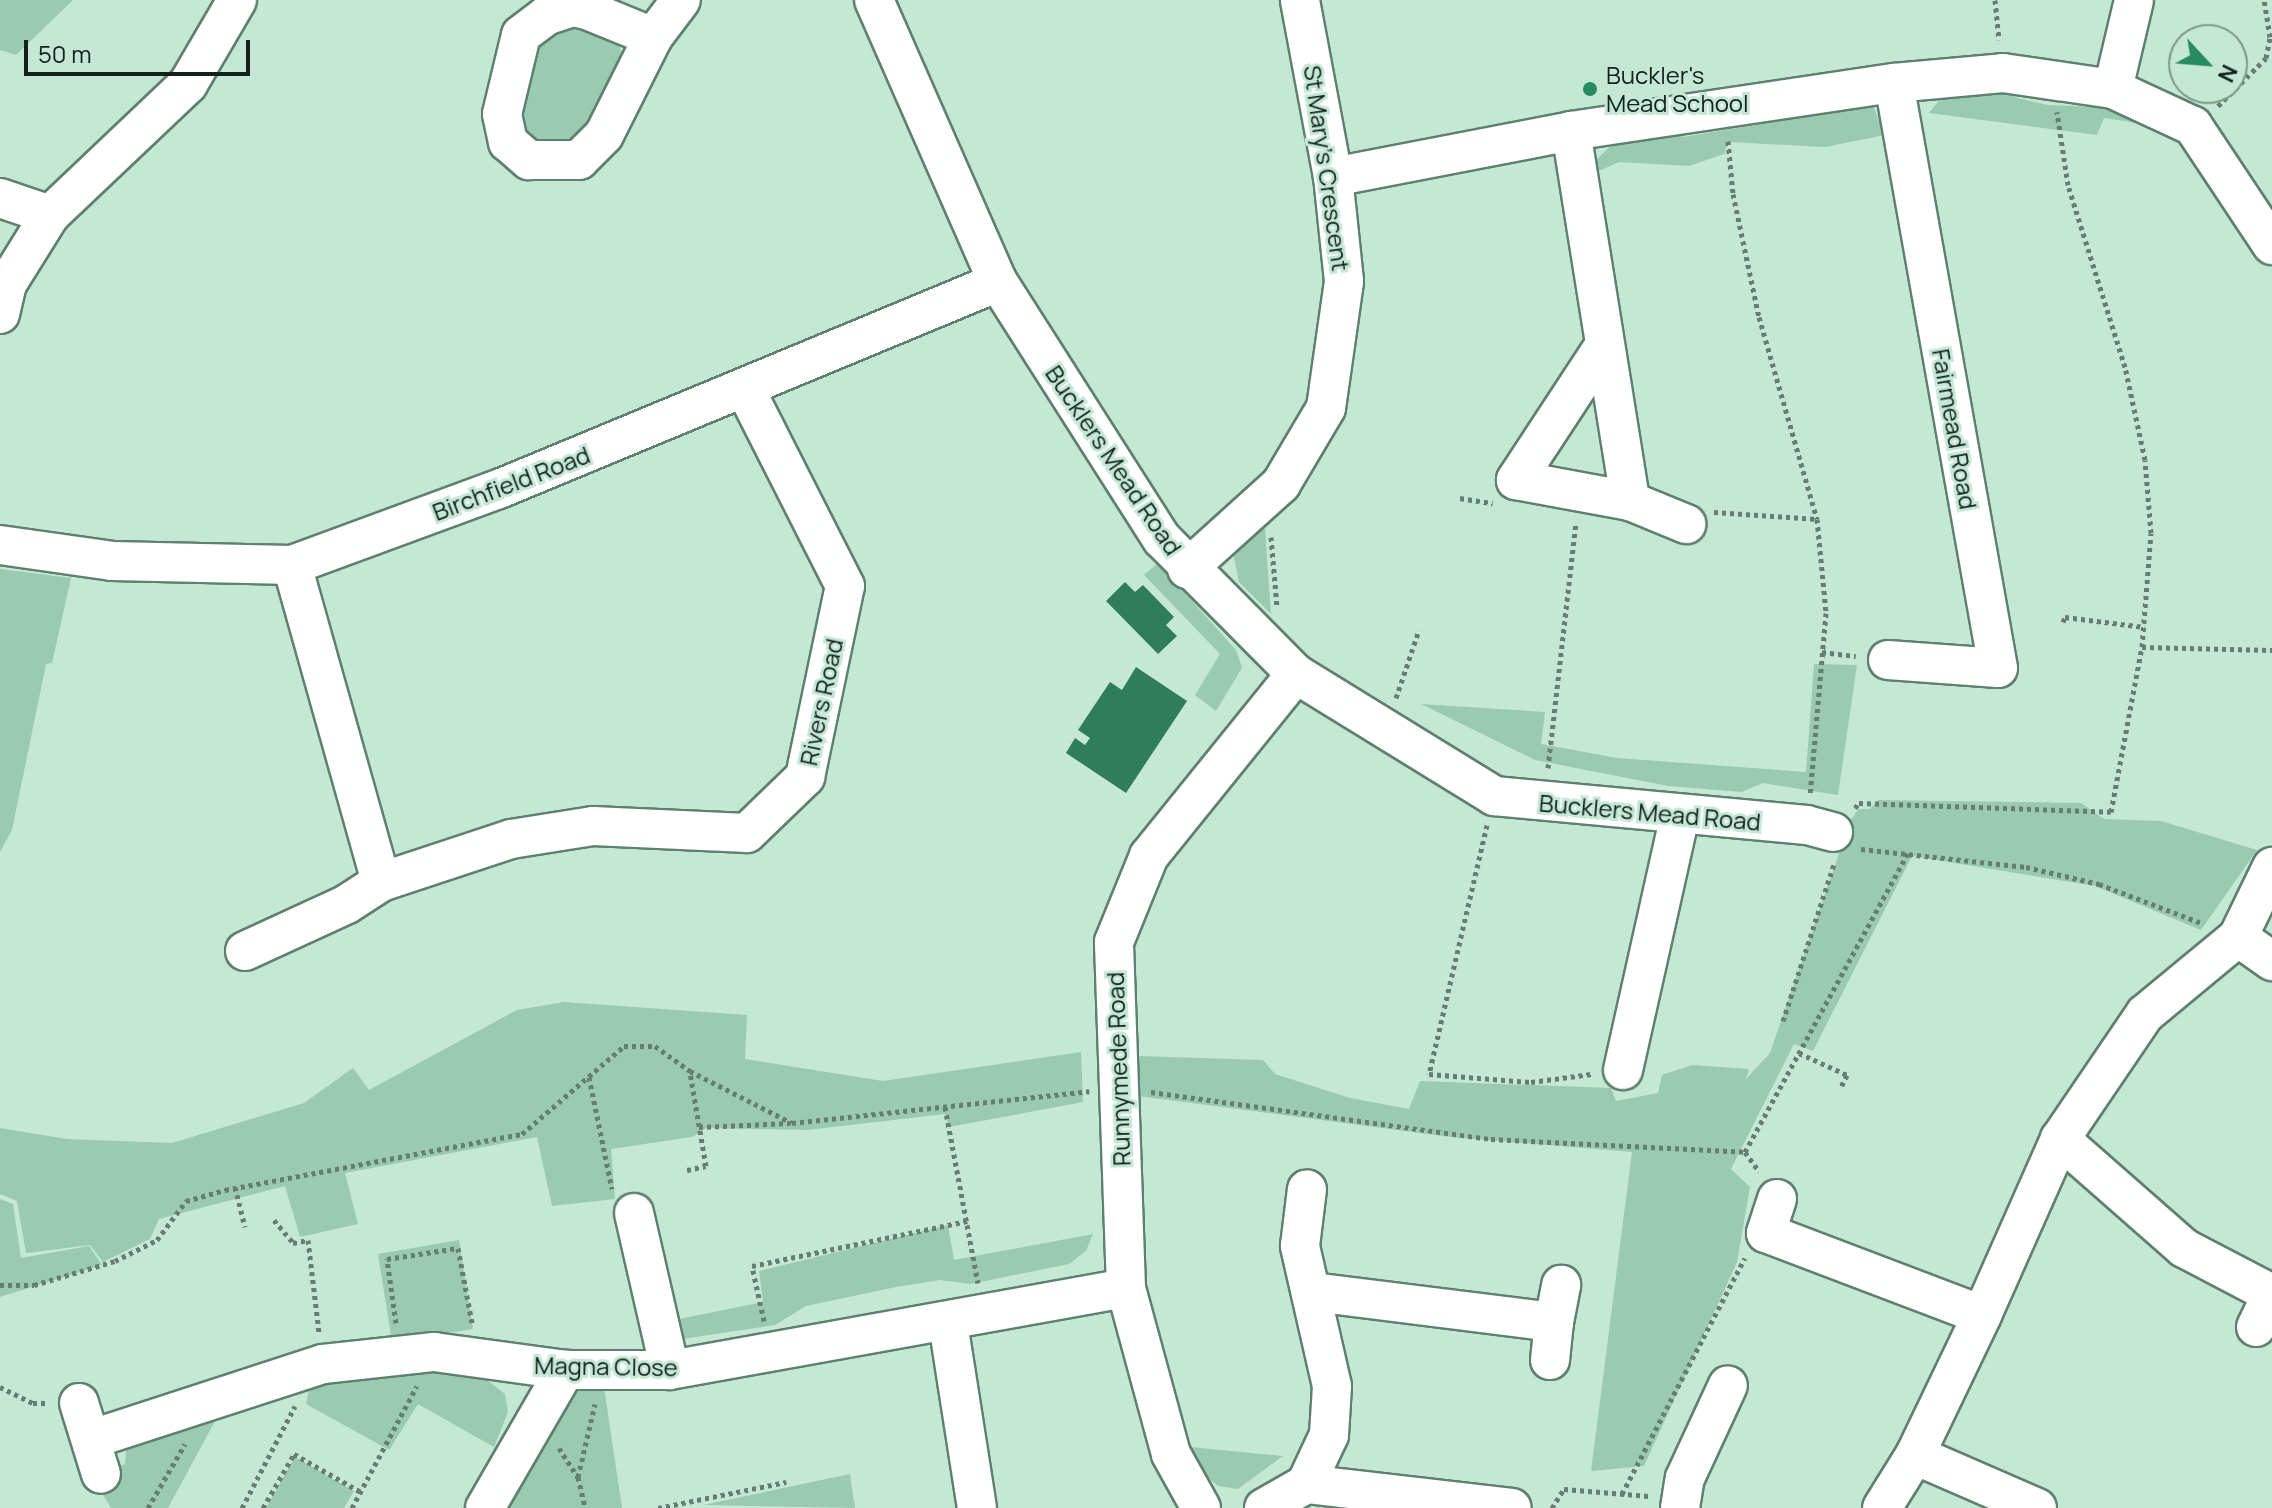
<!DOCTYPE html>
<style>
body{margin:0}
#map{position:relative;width:2272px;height:1508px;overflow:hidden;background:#c4e8d5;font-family:Manrope,sans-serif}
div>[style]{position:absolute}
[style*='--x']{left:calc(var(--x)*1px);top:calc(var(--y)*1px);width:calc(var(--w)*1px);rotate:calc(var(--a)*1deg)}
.green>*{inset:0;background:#9acab2}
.building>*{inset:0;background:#307d5d}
.path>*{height:5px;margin-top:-2.5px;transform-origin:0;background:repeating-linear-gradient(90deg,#667e72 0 4px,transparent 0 8px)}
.roads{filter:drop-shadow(2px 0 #5e806f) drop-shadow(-2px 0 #5e806f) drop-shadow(0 2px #5e806f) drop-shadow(0 -2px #5e806f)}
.minor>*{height:38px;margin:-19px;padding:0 19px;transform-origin:19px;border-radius:19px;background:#fff}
.dots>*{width:22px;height:22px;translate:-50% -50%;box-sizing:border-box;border:4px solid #c4e8d5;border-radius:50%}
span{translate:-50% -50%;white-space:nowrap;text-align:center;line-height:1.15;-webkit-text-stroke:6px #c4e8d5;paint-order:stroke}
.poi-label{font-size:24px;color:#13211a}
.left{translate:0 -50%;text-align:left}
.street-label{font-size:24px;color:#13211a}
.north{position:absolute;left:2168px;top:24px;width:80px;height:80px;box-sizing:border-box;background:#c4e8d5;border:2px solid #7d988a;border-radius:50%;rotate:116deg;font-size:22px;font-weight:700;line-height:32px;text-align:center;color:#13211a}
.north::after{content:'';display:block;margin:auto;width:28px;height:36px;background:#288a63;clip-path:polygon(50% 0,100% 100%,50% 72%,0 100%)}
.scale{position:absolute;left:24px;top:40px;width:226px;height:36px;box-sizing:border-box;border:4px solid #13211a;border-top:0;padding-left:10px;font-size:24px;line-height:28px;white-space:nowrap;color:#13211a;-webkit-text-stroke:6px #c4e8d5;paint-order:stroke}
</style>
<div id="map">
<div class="green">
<i style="clip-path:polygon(0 0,73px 0,16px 55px,0 50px)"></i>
<i style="clip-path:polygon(553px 21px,607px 28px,619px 44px,624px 63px,596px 130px,552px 154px,522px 137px,520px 82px,532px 42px)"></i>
<i style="clip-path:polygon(1998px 86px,2017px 98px,2048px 105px,2119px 108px,2137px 123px,2104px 118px,2097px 135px,1929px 113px,1944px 94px)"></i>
<i style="clip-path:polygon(1856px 94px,1874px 108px,1885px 135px,1825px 147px,1728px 142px,1724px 154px,1689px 166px,1619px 162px,1599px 171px,1595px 161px,1624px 133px,1673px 127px,1683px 137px,1756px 125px,1782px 108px)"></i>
<i style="clip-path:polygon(1264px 514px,1271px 614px,1239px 582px,1233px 553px)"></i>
<i style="clip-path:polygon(1158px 563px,1236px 650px,1242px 668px,1216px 711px,1195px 695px,1220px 654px,1144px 575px)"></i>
<i style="clip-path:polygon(0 569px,71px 578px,52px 663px,46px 664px,12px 830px,0 852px)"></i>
<i style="clip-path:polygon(1814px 664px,1857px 665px,1838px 795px,1763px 783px,1742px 792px,1668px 786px,1535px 760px,1421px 704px,1545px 712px,1541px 744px,1617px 758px,1806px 772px)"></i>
<i style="clip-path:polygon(1878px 800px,2081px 803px,2104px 819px,2161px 821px,2257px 850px,2201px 930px,2095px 886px,1912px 856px,1813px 1051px,1794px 1044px,1731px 1169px,1750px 1187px,1737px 1262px,1644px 1466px,1591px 1471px,1632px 1152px,1450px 1137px,1138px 1096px,1139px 1056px,1263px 1060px,1275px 1074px,1350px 1098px,1409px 1109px,1420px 1081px,1611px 1088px,1616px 1101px,1658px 1093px,1662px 1075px,1692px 1065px,1749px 1069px,1746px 1079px,1770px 1053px,1844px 839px,1840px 834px,1859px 809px,1870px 809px)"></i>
<i style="clip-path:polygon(564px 1002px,747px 1015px,745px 1059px,883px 1081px,1081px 1052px,1083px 1102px,949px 1127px,945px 1114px,807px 1130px,706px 1128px,692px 1137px,611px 1149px,615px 1199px,552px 1206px,537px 1137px,345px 1173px,358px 1224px,300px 1237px,285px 1186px,159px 1219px,150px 1239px,103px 1262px,90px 1245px,26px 1253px,17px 1201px,0 1194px,0 1128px,67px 1139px,172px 1143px,304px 1103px,353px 1068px,369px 1090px,517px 1010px)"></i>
<i style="clip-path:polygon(0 1199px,13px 1204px,21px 1258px,89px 1246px,102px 1265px,0 1297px)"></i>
<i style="clip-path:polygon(948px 1225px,954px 1260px,1093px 1234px,1086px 1251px,1069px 1264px,970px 1284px,940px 1280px,896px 1287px,806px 1306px,775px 1325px,682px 1339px,674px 1320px,763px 1302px,759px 1271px)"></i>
<i style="clip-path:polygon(459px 1240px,473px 1329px,392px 1342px,378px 1254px)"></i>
<i style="clip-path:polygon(441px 1368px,482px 1376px,505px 1394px,508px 1412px,494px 1447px,418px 1404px,389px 1450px,306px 1404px,310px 1384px)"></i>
<i style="clip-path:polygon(604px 1387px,622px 1508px,500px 1508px,516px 1495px,548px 1440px,564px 1398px,584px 1388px)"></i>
<i style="clip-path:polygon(221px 1410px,168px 1508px,111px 1508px,93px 1477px,125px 1464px,127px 1442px)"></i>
<i style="clip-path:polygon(1190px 1447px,1283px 1456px,1238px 1489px,1218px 1486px,1202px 1473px)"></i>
<i style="clip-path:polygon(295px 1457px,354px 1491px,344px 1508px,266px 1508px)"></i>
<i style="clip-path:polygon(850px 1474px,855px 1508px,703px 1505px)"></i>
</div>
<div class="building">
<i style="clip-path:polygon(1125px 582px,1135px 592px,1143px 585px,1174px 617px,1166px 625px,1177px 636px,1158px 654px,1106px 601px)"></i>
<i style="clip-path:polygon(1136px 667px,1187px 701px,1126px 793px,1066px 753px,1075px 738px,1085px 745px,1090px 738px,1078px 730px,1110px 682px,1122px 690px)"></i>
</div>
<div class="path">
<i style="--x:1995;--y:0;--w:40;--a:84.3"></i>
<i style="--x:2218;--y:106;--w:68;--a:-45"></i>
<i style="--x:2266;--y:58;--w:21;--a:-79"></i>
<i style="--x:2270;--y:37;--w:37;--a:-99"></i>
<i style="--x:1728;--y:141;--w:53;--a:84.6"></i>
<i style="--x:1733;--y:194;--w:126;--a:78.1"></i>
<i style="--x:1759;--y:317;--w:210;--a:74"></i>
<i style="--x:1817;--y:519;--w:94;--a:84.5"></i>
<i style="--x:1826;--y:613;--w:183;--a:95"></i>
<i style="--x:1460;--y:498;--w:33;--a:9"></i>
<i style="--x:1714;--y:512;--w:103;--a:3.9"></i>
<i style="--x:1271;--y:537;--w:70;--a:85.1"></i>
<i style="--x:2063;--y:622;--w:5;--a:-68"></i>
<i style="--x:2065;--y:617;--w:80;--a:7.2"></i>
<i style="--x:2142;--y:647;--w:130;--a:1.3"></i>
<i style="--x:1822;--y:652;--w:34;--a:7"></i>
<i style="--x:1396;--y:698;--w:72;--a:-71.3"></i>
<i style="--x:1548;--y:768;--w:247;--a:-83.5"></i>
<i style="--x:1855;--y:808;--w:6;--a:-51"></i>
<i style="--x:1859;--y:803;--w:252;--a:2"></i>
<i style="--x:2111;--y:812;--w:168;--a:-79.4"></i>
<i style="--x:2142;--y:647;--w:114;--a:-85.5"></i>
<i style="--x:2151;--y:533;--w:73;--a:-94.7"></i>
<i style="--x:2145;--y:460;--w:95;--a:-102.1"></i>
<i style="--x:2125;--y:367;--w:191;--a:-107.4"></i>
<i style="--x:2068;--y:185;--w:74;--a:-98.6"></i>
<i style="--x:1487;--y:825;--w:256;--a:103.1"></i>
<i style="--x:1429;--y:1074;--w:102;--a:4.5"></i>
<i style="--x:1531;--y:1082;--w:61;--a:-7.6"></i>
<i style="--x:1861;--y:849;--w:166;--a:6.2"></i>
<i style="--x:2026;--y:867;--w:75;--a:13.1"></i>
<i style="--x:2099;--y:884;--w:112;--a:20.9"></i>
<i style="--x:1783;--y:1021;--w:165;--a:-72"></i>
<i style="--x:1799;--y:1053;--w:53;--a:24.6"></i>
<i style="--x:1847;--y:1075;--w:13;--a:117"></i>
<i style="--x:589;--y:1077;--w:114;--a:78.4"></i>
<i style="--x:1151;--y:1092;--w:343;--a:7.9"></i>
<i style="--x:1491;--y:1139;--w:254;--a:2.9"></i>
<i style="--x:1745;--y:1152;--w:24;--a:54"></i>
<i style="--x:945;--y:1107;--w:179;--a:79.4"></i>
<i style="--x:699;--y:1127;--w:91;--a:-2.5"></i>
<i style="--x:1745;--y:1152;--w:343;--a:-61.4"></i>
<i style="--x:687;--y:1170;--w:19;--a:-12"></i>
<i style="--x:706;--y:1166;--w:95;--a:-99.7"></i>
<i style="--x:235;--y:1187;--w:41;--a:76"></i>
<i style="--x:274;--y:1220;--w:30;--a:50"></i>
<i style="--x:293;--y:1243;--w:15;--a:-11"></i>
<i style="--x:308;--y:1240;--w:93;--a:83.2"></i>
<i style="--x:0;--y:1285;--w:34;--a:0"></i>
<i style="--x:34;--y:1285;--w:84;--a:-16.5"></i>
<i style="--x:115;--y:1261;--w:47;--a:-26.6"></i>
<i style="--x:157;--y:1240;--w:49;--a:-53.4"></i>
<i style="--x:186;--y:1201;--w:41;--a:-15.8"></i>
<i style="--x:225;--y:1190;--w:302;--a:-10.7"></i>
<i style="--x:522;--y:1134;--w:135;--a:-40.8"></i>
<i style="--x:624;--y:1046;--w:31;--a:0"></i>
<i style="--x:655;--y:1046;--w:43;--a:35.5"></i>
<i style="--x:690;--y:1071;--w:114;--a:27"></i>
<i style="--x:792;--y:1123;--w:299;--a:-6.1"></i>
<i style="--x:764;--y:1321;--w:56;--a:-102.3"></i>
<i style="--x:752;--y:1266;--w:220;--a:-11.8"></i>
<i style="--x:396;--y:1323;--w:65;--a:-98"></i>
<i style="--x:387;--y:1259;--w:72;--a:-8.8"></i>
<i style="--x:458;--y:1248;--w:76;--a:79.4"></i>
<i style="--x:0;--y:1387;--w:37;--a:26"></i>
<i style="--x:33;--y:1403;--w:14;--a:0"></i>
<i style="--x:559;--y:1448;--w:35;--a:57"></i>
<i style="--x:578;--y:1477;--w:32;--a:77"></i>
<i style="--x:578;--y:1477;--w:75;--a:-76.9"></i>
<i style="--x:1622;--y:1494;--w:266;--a:-62.5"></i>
<i style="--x:148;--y:1508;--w:74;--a:-60"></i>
<i style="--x:242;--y:1508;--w:115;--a:-62.5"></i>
<i style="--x:263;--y:1508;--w:62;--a:-60.1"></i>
<i style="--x:294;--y:1454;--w:77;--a:29.6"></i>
<i style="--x:352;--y:1508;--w:138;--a:-62"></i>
<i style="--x:658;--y:1508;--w:131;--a:-11.5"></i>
<i style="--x:1552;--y:1508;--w:22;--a:-58"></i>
<i style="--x:1564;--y:1489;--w:85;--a:4.7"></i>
</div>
<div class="roads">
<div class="minor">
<i style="--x:874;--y:0;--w:308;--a:66.3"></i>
<i style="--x:998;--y:282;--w:305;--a:57.5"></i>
<i style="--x:1162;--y:539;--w:190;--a:45.2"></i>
<i style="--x:1296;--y:674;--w:233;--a:31.6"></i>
<i style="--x:1494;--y:796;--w:314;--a:5.3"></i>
<i style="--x:1807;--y:825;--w:27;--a:15"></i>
<i style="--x:653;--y:37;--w:71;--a:-157.8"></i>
<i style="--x:587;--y:10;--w:14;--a:-168"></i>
<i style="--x:573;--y:7;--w:28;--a:162"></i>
<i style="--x:546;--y:16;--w:31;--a:143"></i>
<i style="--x:521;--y:35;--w:81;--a:103.5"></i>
<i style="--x:502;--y:114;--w:29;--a:78"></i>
<i style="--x:508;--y:142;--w:28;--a:41"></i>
<i style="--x:529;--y:160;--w:50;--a:0"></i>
<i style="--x:579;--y:160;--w:35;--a:-45"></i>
<i style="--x:604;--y:135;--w:110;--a:-63.4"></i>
<i style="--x:653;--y:37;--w:46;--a:-52.9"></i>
<i style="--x:2113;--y:89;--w:91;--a:-76.7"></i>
<i style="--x:1571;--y:131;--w:375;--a:80.9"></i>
<i style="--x:1630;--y:501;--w:61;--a:22.3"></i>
<i style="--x:1333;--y:177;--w:242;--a:-10.9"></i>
<i style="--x:1571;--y:131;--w:327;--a:-8.5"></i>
<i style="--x:1894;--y:83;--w:109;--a:-5.2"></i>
<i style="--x:2003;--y:73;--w:111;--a:8.3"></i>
<i style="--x:2113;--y:89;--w:88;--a:24.8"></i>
<i style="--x:2193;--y:126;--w:143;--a:56.4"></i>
<i style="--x:0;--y:198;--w:53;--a:18.8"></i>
<i style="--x:0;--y:314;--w:31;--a:-77"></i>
<i style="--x:7;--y:284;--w:81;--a:-58.1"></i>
<i style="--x:50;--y:215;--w:190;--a:-43.5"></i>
<i style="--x:188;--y:84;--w:97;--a:-59.7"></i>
<i style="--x:1602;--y:349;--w:157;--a:123.3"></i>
<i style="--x:1516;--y:480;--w:116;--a:10.4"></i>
<i style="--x:0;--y:545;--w:113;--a:8.1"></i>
<i style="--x:112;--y:561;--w:180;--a:1.3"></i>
<i style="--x:292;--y:565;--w:221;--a:-20.2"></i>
<i style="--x:499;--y:489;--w:540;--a:-22.53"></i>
<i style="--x:292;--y:565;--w:329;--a:74.3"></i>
<i style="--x:381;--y:882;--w:137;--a:-18.3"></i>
<i style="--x:511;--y:839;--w:83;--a:-9"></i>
<i style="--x:593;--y:826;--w:154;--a:2.6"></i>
<i style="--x:747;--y:833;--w:81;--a:-44"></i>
<i style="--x:805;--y:777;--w:195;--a:-78.2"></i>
<i style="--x:845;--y:586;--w:221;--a:-116.9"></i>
<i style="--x:1187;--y:569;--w:127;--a:-42.1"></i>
<i style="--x:1281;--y:484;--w:88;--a:-59.4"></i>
<i style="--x:1326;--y:408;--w:128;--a:-81.9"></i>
<i style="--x:1344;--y:281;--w:105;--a:-96"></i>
<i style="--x:1333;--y:177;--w:180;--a:-100.6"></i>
<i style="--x:1888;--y:660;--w:110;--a:4.2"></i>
<i style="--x:1998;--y:668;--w:594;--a:-100.08"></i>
<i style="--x:2238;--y:937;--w:42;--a:35.2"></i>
<i style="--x:245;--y:951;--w:112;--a:-24.7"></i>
<i style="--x:347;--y:904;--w:40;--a:-32.9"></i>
<i style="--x:1623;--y:1070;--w:262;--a:-77.4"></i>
<i style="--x:2060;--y:1139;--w:165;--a:41.3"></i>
<i style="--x:2184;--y:1248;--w:99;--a:27.6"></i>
<i style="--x:1777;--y:1199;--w:36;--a:108"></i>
<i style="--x:1766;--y:1233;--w:231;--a:20.8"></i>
<i style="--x:634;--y:1213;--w:161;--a:77.1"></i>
<i style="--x:1313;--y:1292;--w:243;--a:7.1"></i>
<i style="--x:1554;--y:1322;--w:38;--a:-79"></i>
<i style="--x:948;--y:1323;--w:187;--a:81.1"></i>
<i style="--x:2256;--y:1327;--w:37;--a:-64"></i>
<i style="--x:1550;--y:1360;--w:38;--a:-84"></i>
<i style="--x:79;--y:1403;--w:74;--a:72.8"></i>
<i style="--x:92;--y:1439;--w:243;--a:-18"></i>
<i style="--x:323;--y:1364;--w:112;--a:-6.2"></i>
<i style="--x:434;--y:1352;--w:132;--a:7.8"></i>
<i style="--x:565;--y:1370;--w:105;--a:0"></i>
<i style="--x:670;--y:1370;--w:463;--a:-10.2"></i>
<i style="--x:1915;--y:1455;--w:133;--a:23.5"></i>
<i style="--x:1306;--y:1484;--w:207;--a:6.6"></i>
<i style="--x:485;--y:1508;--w:160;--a:-59.9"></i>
<i style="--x:1201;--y:1508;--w:62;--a:-119.1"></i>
<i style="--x:1171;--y:1454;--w:172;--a:-105.2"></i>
<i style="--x:1126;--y:1288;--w:346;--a:-92"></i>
<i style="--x:1114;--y:942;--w:93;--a:-67.9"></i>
<i style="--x:1149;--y:856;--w:234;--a:-51.1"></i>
<i style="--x:1264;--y:1508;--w:48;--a:-29.7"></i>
<i style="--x:1306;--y:1484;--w:54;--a:-64.9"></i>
<i style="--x:1329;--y:1435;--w:49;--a:-86.5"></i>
<i style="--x:1332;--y:1386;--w:144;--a:-102.9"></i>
<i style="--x:1300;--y:1246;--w:57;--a:-83"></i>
<i style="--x:1680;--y:1508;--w:30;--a:-81"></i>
<i style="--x:1685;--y:1478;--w:102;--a:-65.2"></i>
<i style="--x:1882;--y:1508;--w:62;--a:-58.1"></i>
<i style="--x:1915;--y:1455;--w:155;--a:-64.4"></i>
<i style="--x:1982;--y:1315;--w:193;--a:-66.1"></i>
<i style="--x:2060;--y:1139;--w:151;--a:-55.8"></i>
<i style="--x:2145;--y:1014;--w:121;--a:-39.6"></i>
<i style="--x:2238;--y:937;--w:78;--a:-64.1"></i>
</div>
</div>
<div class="dots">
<i style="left:1590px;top:89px;background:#288a63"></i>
</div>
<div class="poi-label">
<span class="left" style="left:1606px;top:89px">Buckler's<br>Mead School</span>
</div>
<div class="street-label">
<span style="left:1327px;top:168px;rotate:82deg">St Mary's Crescent</span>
<span style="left:1955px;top:429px;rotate:80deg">Fairmead Road</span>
<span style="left:1114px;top:460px;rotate:56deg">Bucklers Mead Road</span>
<span style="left:511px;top:483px;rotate:-21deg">Birchfield Road</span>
<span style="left:821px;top:702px;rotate:-78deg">Rivers Road</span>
<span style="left:1650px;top:812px;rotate:5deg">Bucklers Mead Road</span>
<span style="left:1118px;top:1069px;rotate:-92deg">Runnymede Road</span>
<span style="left:606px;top:1366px;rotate:1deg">Magna Close</span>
</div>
<div class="north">N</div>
<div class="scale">50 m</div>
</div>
